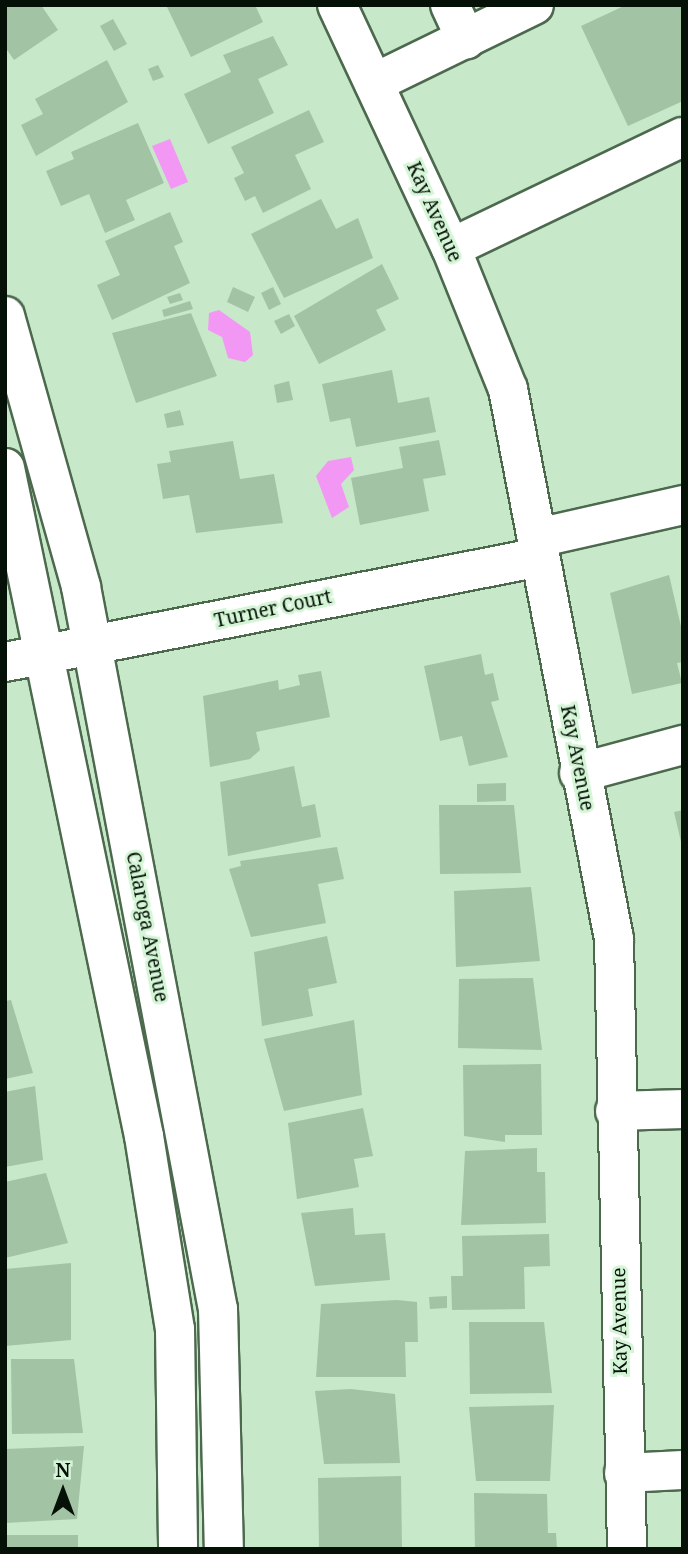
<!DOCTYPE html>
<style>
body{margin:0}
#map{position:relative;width:688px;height:1554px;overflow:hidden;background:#c7e8c9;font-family:"Noto Serif",serif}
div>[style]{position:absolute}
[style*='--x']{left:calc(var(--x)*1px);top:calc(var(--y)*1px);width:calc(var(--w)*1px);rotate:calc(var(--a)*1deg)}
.water>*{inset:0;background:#f397f4}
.building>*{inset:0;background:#a3c3a5}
.roads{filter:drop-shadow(2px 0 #4c694e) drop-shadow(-2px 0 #4c694e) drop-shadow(0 2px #4c694e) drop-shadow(0 -2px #4c694e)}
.minor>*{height:38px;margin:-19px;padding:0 19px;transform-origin:19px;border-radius:19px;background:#fff}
span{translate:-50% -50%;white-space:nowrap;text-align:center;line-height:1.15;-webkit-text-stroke:6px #d4f5d6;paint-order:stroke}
.street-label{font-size:19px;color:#051006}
.frame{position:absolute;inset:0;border:7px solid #051006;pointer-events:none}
.north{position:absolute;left:28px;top:1456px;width:70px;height:70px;-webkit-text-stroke:5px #d4f5d6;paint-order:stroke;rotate:0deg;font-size:19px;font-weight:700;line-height:28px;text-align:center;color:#051006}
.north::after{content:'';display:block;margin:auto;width:24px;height:32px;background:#051006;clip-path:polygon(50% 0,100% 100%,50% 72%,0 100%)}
</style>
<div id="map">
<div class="water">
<i style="clip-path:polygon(170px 139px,188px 182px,171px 189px,152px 146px)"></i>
<i style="clip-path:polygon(219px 310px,250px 332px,253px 355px,245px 362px,228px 358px,222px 337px,208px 330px,209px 313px)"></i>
<i style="clip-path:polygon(351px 457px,354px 470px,341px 484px,349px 507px,332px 518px,316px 476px,328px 461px)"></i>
</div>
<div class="building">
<i style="clip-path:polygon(5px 5px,41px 5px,58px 30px,14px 60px,5px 47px)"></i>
<i style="clip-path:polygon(166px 5px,255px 5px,263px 22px,191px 57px)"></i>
<i style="clip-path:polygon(626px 5px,683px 5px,683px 101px,628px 126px,581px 26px)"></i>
<i style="clip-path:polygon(113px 19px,127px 44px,114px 51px,100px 26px)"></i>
<i style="clip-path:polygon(273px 36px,288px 65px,258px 79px,274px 113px,208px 144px,184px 94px,231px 72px,223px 55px)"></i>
<i style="clip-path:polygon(107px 60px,128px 102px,36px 156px,21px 125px,43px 114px,35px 99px)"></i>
<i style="clip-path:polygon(158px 65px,164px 77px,153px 81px,148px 69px)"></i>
<i style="clip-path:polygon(309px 110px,324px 142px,295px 155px,311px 189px,263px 213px,255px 196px,245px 201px,234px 178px,244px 173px,231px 147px)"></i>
<i style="clip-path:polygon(138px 123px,164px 183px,126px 200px,135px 220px,105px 233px,89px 194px,61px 206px,46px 171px,74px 159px,71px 152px)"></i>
<i style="clip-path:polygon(321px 199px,336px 229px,358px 218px,373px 258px,284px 298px,251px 234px)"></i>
<i style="clip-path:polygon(170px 212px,183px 242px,174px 246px,190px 283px,112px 320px,97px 285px,120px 275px,105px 241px)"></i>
<i style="clip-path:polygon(382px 264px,399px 299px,376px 310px,386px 330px,319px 364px,294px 316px)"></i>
<i style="clip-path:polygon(233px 287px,255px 297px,248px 312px,227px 302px)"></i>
<i style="clip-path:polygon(273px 287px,281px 304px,269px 310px,261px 293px)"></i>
<i style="clip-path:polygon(180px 293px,183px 300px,170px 304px,167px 297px)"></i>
<i style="clip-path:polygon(190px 301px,193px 309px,164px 317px,162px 310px)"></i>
<i style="clip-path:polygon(191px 313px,217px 376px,136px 403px,112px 333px)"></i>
<i style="clip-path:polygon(289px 314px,295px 326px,281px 334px,274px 321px)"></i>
<i style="clip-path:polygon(392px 370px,398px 403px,429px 397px,436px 432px,356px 447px,350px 418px,330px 422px,322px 384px)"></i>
<i style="clip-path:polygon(289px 381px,293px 400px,277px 403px,274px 385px)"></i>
<i style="clip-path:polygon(180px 410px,184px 425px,167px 428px,164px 414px)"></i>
<i style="clip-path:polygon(439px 440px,446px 475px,423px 479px,429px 511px,360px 525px,351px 478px,403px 468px,399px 447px)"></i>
<i style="clip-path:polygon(233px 441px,240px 479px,274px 474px,283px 523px,196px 533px,189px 495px,163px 499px,157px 464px,171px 462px,169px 451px)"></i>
<i style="clip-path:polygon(669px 575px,683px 635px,683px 662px,677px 663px,682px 683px,632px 694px,610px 593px)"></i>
<i style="clip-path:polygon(481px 654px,485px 675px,493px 673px,499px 700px,491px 702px,508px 757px,469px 766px,462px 736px,440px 741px,424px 666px)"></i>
<i style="clip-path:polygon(321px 671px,330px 717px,256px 732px,260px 750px,250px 759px,210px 767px,203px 696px,278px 680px,279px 690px,300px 685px,298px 675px)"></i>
<i style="clip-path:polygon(294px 766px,302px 807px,315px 804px,321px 837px,228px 856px,220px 782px)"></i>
<i style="clip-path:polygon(506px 783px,506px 801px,477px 802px,477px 784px)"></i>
<i style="clip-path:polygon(439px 805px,514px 805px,521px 873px,440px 874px)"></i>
<i style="clip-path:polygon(683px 810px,683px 846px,682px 846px,674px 812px)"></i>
<i style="clip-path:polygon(337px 847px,344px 879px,318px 884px,326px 923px,251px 937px,229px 869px,241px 866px,240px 861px)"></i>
<i style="clip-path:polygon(531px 887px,540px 961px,456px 967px,454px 891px)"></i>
<i style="clip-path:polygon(327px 936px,337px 983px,308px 989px,313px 1016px,262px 1026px,254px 952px)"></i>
<i style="clip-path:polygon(533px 978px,542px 1050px,458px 1048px,459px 979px)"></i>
<i style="clip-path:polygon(11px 1000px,33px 1073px,5px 1079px,5px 1001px)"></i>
<i style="clip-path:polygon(354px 1020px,362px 1095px,284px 1111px,264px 1039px)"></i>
<i style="clip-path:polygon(541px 1064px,542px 1135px,505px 1135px,505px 1142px,464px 1136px,463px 1065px)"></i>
<i style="clip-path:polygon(35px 1086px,43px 1160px,5px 1167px,5px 1092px)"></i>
<i style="clip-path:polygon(363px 1108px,373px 1156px,354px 1159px,359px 1187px,297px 1199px,288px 1123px)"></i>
<i style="clip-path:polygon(537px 1148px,537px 1172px,545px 1172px,546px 1223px,461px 1225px,465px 1151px)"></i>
<i style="clip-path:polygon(46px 1173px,68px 1243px,5px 1258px,5px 1182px)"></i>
<i style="clip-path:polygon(353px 1208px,355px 1235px,385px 1233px,390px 1280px,315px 1286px,301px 1213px)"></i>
<i style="clip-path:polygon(549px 1234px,550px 1266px,524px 1267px,525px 1309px,452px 1310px,451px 1276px,463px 1276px,462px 1236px)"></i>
<i style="clip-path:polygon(71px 1263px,71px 1340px,5px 1346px,5px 1269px)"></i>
<i style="clip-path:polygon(447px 1296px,447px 1308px,430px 1309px,429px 1297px)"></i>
<i style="clip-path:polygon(397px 1300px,417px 1302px,418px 1342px,405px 1342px,406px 1377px,316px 1377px,321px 1304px)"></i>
<i style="clip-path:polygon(469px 1322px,544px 1322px,552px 1393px,470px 1394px)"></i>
<i style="clip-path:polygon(11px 1359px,74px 1359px,83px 1433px,12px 1434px)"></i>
<i style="clip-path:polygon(351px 1389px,395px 1394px,400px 1463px,324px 1464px,315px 1391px)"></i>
<i style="clip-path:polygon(554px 1405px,550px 1481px,476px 1481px,469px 1407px)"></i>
<i style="clip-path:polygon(84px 1446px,77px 1519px,5px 1523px,5px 1449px)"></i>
<i style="clip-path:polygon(401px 1476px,402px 1549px,319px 1549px,318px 1478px)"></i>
<i style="clip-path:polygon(474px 1493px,547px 1494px,548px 1533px,556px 1533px,557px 1549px,475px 1549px)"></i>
<i style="clip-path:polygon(5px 1535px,78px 1535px,78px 1549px,5px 1549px)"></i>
</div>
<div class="roads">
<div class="minor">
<i style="--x:337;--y:5;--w:268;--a:64.9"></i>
<i style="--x:451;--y:248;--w:152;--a:68"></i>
<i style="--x:508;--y:389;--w:560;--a:79.09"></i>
<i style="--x:614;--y:939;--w:610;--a:88.78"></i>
<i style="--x:450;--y:5;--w:38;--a:65"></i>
<i style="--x:374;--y:83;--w:178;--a:-26"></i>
<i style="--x:451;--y:248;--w:257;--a:-25.6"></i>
<i style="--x:5;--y:316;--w:281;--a:74.3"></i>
<i style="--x:81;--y:587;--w:735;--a:79.26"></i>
<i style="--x:218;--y:1309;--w:240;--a:88.6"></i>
<i style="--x:5;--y:468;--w:682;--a:78.25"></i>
<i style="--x:144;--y:1136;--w:195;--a:80.9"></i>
<i style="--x:175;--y:1329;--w:220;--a:89.2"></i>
<i style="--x:537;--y:538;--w:150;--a:-12.7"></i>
<i style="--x:5;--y:662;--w:545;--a:-11.1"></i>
<i style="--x:579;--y:773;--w:108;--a:-15.1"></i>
<i style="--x:615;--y:1111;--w:68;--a:-1.7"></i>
<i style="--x:624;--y:1473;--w:59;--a:-2.9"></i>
</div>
</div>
<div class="street-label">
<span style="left:434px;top:212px;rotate:66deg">Kay Avenue</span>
<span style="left:273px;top:609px;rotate:-12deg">Turner Court</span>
<span style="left:577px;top:758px;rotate:79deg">Kay Avenue</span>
<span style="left:147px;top:927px;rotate:79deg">Calaroga Avenue</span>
<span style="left:620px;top:1321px;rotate:-91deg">Kay Avenue</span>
</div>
<div class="frame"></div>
<div class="north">N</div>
</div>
